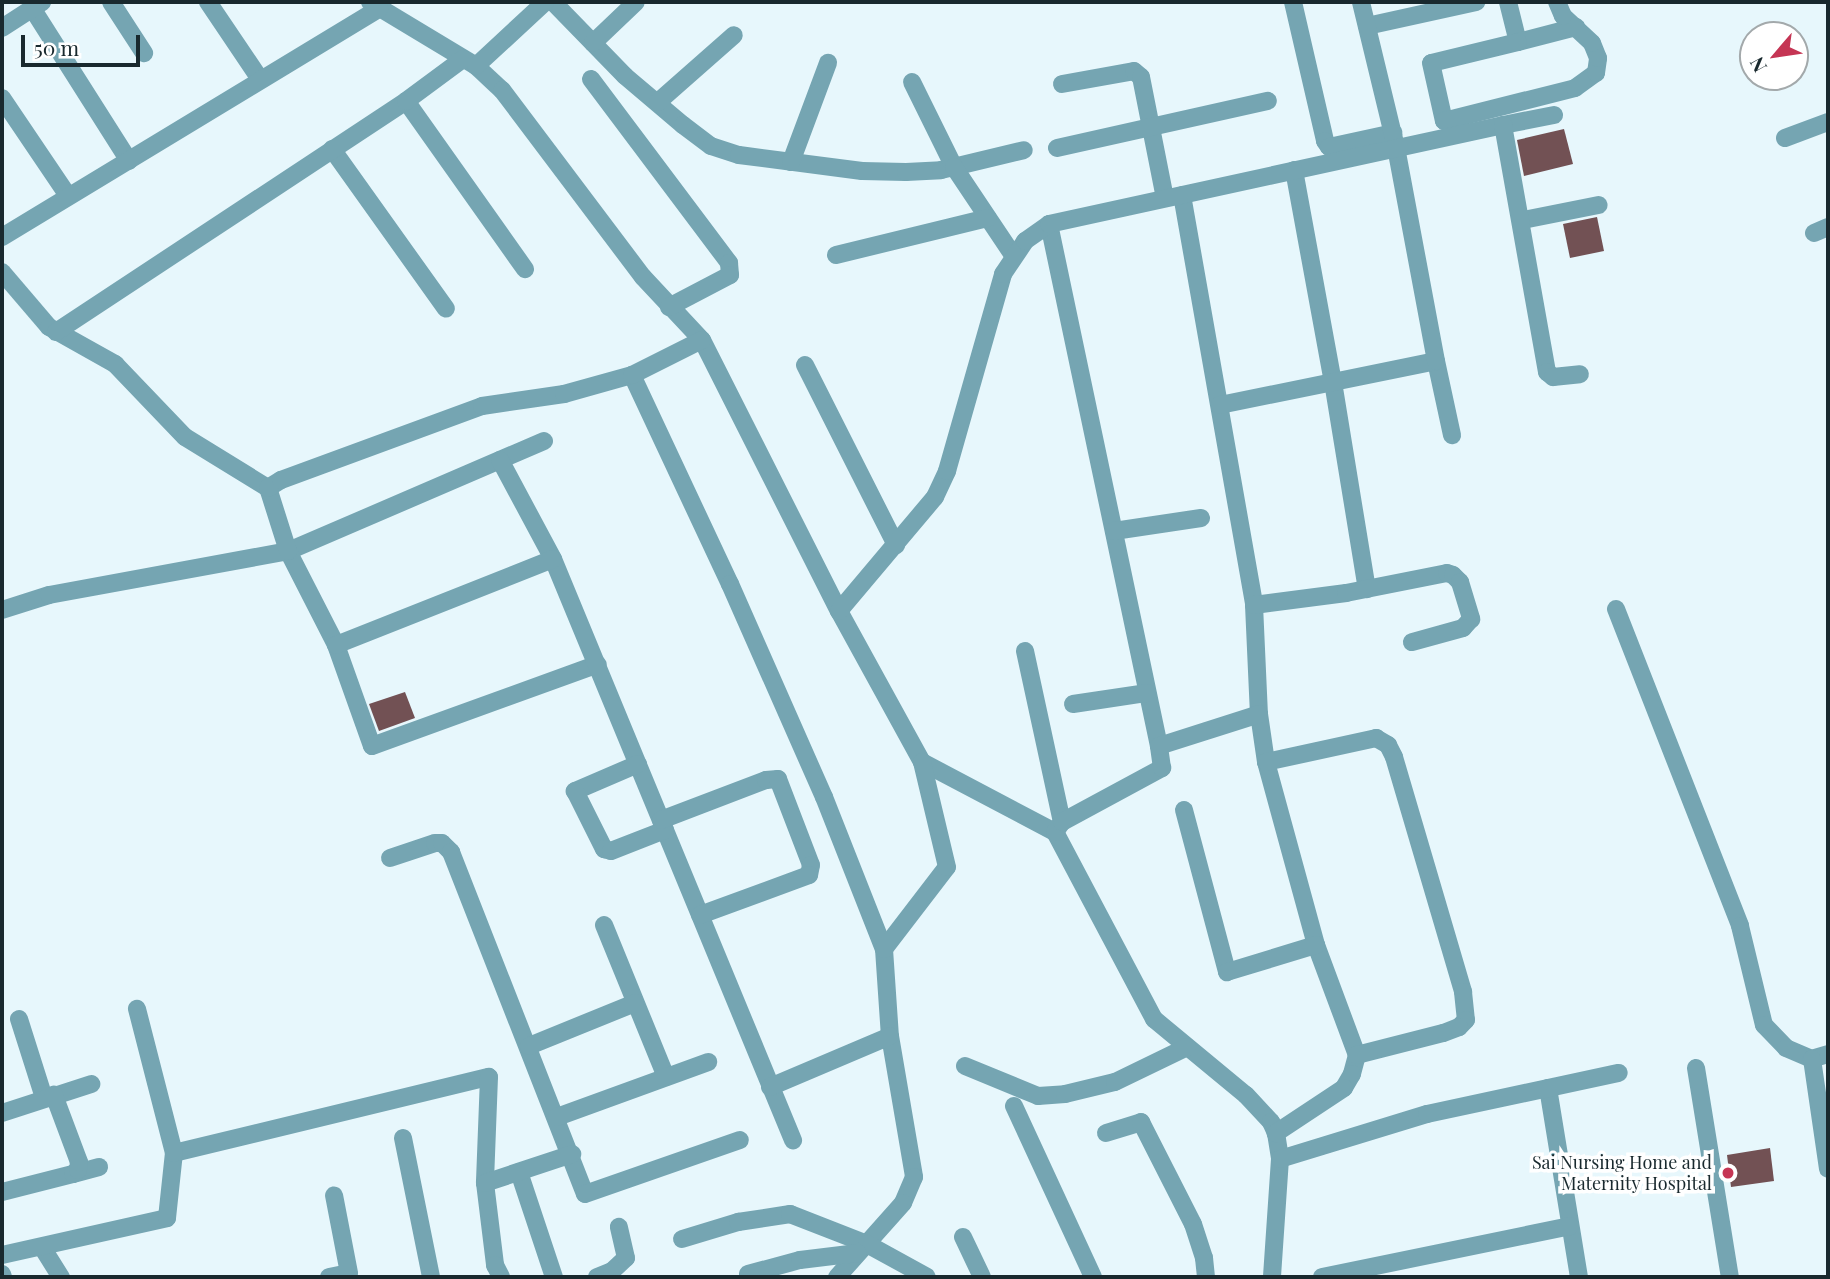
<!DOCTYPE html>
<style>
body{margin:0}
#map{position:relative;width:1830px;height:1279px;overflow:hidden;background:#e7f7fc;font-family:"Playfair Display",serif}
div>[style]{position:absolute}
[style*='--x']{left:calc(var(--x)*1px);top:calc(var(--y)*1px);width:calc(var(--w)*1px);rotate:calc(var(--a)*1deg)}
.building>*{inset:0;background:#725154}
.street>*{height:18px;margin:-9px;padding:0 9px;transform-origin:9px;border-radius:9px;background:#75a5b2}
.dots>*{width:19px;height:19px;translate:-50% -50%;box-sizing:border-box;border:4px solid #fff;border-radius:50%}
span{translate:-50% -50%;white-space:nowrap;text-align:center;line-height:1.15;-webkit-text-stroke:7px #fff;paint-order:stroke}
.poi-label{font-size:18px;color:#19292e}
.right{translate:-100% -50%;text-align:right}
.frame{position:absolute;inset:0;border:4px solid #19292e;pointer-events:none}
.north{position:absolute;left:1739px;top:21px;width:70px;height:70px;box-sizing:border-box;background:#fff;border:2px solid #a3a9ab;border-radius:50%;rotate:241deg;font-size:19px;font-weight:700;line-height:28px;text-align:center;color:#19292e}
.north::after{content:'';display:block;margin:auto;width:24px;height:32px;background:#c53554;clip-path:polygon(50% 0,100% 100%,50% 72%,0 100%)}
.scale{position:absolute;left:21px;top:35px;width:119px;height:32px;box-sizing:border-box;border:4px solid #19292e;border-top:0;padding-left:9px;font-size:21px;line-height:24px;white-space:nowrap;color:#19292e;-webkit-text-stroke:5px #fff;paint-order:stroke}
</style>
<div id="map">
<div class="building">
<i style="clip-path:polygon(1564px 129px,1573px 164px,1524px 176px,1517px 140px)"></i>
<i style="clip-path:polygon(1597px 217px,1604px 251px,1570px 258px,1563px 224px)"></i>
<i style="clip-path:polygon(405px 692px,415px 718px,379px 731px,369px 704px)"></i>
<i style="clip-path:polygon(1770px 1148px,1774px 1181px,1731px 1187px,1727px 1155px)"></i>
</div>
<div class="street">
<i style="--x:111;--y:2;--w:61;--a:57.1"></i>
<i style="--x:208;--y:2;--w:93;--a:56"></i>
<i style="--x:370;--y:2;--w:124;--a:31.1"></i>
<i style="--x:476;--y:66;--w:35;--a:43"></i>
<i style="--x:502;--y:90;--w:234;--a:53"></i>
<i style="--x:643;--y:277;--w:86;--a:46.9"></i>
<i style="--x:702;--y:340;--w:304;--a:63.2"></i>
<i style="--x:839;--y:611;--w:172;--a:61.2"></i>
<i style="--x:922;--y:762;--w:150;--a:27.8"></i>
<i style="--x:1055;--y:832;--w:212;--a:62.1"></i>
<i style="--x:1154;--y:1019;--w:119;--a:39.6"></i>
<i style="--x:1246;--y:1095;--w:37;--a:47"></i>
<i style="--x:1271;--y:1122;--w:12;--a:66"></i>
<i style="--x:1276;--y:1133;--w:26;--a:81"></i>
<i style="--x:1280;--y:1159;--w:118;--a:93.9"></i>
<i style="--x:553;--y:2;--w:103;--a:45.8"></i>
<i style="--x:625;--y:76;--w:76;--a:40.2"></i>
<i style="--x:683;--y:125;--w:35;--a:37"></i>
<i style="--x:711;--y:146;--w:29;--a:18"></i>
<i style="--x:739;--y:155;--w:124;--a:7.4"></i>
<i style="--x:862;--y:171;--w:44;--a:1.3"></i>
<i style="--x:906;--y:172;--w:35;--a:-3"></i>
<i style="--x:941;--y:170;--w:85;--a:-13.5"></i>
<i style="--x:1293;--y:2;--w:143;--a:77"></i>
<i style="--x:1325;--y:141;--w:7;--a:56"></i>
<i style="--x:1329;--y:147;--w:66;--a:-12.3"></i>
<i style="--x:1508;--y:2;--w:41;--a:76"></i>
<i style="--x:1518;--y:42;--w:60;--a:-14.5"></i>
<i style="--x:32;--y:8;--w:181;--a:57.6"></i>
<i style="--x:1367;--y:26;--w:112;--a:-12.4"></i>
<i style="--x:2;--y:28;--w:48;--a:-33"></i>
<i style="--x:1518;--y:42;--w:89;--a:166.4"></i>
<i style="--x:1431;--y:63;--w:59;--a:77.4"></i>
<i style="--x:1444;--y:121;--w:135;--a:-14.1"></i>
<i style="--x:1575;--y:88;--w:26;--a:-36"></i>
<i style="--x:1596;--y:73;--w:15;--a:-82"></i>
<i style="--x:1598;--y:58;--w:16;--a:-112"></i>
<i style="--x:1592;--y:43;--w:40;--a:-137"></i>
<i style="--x:1563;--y:16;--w:15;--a:-113"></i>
<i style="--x:593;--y:43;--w:59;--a:-43.6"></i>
<i style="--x:476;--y:66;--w:94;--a:-42.8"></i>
<i style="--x:591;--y:79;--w:230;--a:53.1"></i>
<i style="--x:729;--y:263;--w:12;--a:85"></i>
<i style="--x:730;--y:275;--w:69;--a:152.3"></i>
<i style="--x:912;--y:82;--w:95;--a:63.7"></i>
<i style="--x:954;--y:167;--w:106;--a:56.2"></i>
<i style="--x:1062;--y:84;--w:73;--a:-10.2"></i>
<i style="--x:1134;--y:71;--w:9;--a:41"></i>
<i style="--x:1141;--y:77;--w:123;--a:78.8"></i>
<i style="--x:2;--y:98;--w:118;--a:56"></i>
<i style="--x:406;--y:101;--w:206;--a:54.7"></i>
<i style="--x:658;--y:102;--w:101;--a:-41.4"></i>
<i style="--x:1503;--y:125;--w:52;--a:-11.1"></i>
<i style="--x:1785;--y:138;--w:46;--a:-20.4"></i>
<i style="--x:1057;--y:148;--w:216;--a:-12.6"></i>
<i style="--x:332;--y:149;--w:196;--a:54.5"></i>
<i style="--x:791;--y:162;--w:106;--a:-69.5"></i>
<i style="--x:1294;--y:170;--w:216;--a:79.6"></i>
<i style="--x:1333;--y:382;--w:210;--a:80.7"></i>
<i style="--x:1182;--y:195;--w:416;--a:80"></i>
<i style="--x:1254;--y:605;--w:109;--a:87.4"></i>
<i style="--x:1259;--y:714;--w:49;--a:81.7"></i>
<i style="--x:1266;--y:762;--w:190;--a:74.7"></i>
<i style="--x:1316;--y:945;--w:117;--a:69.6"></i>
<i style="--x:1357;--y:1055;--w:20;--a:105"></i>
<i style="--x:1352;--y:1074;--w:16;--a:120"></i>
<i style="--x:1344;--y:1088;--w:82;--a:146.5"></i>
<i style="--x:1523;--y:220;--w:77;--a:-11.2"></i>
<i style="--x:1049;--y:224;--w:533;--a:78.1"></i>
<i style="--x:1814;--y:233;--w:15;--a:-23"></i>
<i style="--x:2;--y:237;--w:441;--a:-31.2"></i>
<i style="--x:836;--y:255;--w:156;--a:-13.7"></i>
<i style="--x:2;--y:272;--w:72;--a:49.5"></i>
<i style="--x:49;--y:327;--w:76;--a:29.3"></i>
<i style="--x:115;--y:364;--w:101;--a:46.2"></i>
<i style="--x:185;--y:437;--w:97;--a:31.6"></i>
<i style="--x:56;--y:332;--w:419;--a:-33.4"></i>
<i style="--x:406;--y:101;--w:71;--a:-36.4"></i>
<i style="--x:1436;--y:361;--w:76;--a:77.8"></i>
<i style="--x:805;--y:365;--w:202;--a:63.2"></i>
<i style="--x:632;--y:375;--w:231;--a:64.9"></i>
<i style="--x:730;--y:584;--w:233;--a:66.2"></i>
<i style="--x:824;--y:797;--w:163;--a:68.5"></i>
<i style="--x:884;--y:949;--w:87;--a:86.1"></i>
<i style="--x:890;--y:1036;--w:143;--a:80.3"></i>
<i style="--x:914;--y:1177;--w:28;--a:113"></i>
<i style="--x:903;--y:1203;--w:99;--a:131.7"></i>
<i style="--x:1220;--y:405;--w:220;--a:-11.5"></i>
<i style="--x:1436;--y:361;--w:218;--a:-100.6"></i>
<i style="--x:1396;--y:147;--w:149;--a:-103.6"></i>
<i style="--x:544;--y:441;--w:279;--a:156.7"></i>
<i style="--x:288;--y:551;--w:106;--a:62.9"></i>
<i style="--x:336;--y:645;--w:107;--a:70.4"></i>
<i style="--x:372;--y:746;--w:240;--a:-19.9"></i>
<i style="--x:500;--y:460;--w:112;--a:61.8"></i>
<i style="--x:553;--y:559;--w:629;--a:67.56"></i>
<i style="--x:1114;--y:531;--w:88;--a:-8.5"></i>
<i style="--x:1254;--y:605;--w:93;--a:-7.4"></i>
<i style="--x:1346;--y:593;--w:103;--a:-11.2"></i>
<i style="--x:1447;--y:573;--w:6;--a:18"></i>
<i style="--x:1453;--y:575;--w:10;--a:45"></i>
<i style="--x:1460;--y:582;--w:39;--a:73"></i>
<i style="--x:1471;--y:619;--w:12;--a:132"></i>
<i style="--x:1463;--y:628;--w:53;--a:164.6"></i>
<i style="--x:1616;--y:609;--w:340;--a:68.6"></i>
<i style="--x:1740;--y:926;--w:102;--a:76.4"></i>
<i style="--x:1764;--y:1025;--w:32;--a:46"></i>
<i style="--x:1786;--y:1048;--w:28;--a:23"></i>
<i style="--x:2;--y:610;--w:49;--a:-17.7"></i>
<i style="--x:49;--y:595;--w:243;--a:-10.4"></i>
<i style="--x:288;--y:551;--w:66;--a:-107.6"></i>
<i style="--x:268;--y:488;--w:15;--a:-32"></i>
<i style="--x:281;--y:480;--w:214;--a:-20.2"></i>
<i style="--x:482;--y:406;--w:83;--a:-8.3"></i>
<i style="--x:564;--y:394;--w:71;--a:-15.6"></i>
<i style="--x:632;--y:375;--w:78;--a:-26.6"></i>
<i style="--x:839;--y:611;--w:149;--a:-49.9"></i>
<i style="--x:935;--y:497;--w:29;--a:-65"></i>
<i style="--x:947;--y:471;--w:205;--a:-74.1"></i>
<i style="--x:1003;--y:274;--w:40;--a:-56"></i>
<i style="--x:1025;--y:241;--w:29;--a:-35"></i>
<i style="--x:1049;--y:224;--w:465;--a:-12.3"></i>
<i style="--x:1503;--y:125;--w:251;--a:79.9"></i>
<i style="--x:1547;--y:372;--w:8;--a:40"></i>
<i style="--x:1553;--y:377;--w:27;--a:-6"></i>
<i style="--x:336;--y:645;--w:233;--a:-21.6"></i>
<i style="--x:1025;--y:651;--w:175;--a:77.8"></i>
<i style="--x:1073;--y:704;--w:75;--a:-8.5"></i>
<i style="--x:1266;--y:762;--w:113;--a:-12.3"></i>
<i style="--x:1376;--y:738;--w:14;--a:30"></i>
<i style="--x:1388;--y:745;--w:13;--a:63"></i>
<i style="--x:1394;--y:757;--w:245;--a:73.6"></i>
<i style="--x:1463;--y:992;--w:28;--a:84"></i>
<i style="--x:1466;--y:1020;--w:10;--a:135"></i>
<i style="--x:1459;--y:1027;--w:17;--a:159"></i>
<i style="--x:1443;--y:1033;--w:89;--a:165.7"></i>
<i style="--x:638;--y:764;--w:69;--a:156.8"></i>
<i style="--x:575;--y:791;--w:65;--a:63.4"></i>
<i style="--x:604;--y:849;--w:7;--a:16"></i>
<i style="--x:611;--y:851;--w:58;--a:-21.3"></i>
<i style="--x:1184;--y:810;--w:168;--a:75.1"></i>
<i style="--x:1227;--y:972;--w:93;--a:-16.9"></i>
<i style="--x:661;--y:820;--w:112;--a:-20.9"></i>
<i style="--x:766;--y:780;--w:12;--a:-5"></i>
<i style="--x:778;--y:779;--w:92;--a:69"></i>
<i style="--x:811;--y:865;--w:10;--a:101"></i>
<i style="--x:809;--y:875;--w:116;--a:159.8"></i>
<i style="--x:1055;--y:832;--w:12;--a:-55"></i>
<i style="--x:1062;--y:822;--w:114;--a:-28.4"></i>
<i style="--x:1162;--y:768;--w:22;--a:-98"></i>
<i style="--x:1159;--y:746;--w:105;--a:-17.7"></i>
<i style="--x:390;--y:858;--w:47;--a:-18.4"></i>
<i style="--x:435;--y:843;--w:7;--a:0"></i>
<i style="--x:442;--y:843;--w:13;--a:45"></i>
<i style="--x:451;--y:852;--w:367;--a:68.6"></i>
<i style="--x:585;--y:1194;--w:164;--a:-19.2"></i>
<i style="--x:604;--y:925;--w:164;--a:67.8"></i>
<i style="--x:884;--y:949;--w:103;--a:-52.5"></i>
<i style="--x:947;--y:867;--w:108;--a:-103.4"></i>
<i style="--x:19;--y:1019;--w:83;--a:72.4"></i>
<i style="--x:529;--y:1046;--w:114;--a:-22.1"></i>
<i style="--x:1828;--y:1054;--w:17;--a:163"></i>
<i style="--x:1812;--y:1059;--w:111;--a:81.7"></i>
<i style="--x:965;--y:1066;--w:79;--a:22.3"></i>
<i style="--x:1038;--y:1096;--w:27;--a:-4"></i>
<i style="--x:1065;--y:1094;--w:51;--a:-13.5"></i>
<i style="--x:1115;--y:1082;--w:80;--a:-25.9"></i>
<i style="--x:1696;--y:1068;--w:212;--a:80.8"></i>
<i style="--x:770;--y:1087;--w:130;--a:-23"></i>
<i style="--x:1548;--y:1088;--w:192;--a:80.7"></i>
<i style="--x:1014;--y:1106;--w:188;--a:65.2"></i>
<i style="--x:2;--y:1113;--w:94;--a:-18"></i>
<i style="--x:557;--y:1117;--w:161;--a:-20"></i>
<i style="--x:1106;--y:1133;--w:37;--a:-17"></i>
<i style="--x:1141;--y:1122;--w:114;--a:63"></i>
<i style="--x:1193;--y:1224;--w:36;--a:72"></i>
<i style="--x:1204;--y:1258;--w:19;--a:84"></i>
<i style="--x:403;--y:1138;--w:142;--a:78.6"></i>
<i style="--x:174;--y:1153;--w:324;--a:-13.6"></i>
<i style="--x:489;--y:1077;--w:106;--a:92.2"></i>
<i style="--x:485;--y:1183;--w:83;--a:83"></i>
<i style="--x:495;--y:1265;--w:13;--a:63"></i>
<i style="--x:1280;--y:1159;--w:154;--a:-17"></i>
<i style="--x:1427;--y:1114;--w:196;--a:-12.1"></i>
<i style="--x:519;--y:1172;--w:111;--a:71.6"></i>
<i style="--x:73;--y:1174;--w:27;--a:-15"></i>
<i style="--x:485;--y:1183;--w:92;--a:-18.4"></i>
<i style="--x:2;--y:1192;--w:73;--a:-14.2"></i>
<i style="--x:73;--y:1174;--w:6;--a:-39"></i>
<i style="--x:78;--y:1170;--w:8;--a:-83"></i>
<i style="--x:79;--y:1162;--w:72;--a:-110.5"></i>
<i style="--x:963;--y:1237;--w:44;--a:64.6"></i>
<i style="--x:682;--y:1239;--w:59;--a:-16.9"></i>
<i style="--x:738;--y:1222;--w:53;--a:-8.7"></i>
<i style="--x:790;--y:1214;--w:83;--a:21.3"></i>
<i style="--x:867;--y:1244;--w:68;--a:28.8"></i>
<i style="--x:42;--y:1247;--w:36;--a:58"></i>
<i style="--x:2;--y:1255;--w:169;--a:-12.6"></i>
<i style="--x:167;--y:1218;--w:65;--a:-83.9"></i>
<i style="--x:174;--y:1153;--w:149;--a:-104.4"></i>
<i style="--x:2;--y:1274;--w:3;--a:72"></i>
<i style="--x:748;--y:1274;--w:54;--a:-15.1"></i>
<i style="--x:800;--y:1260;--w:58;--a:-6.9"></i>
<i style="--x:329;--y:1277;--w:20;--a:-11"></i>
<i style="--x:349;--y:1273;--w:79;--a:-100.9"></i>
<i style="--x:597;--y:1277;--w:16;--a:-22"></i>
<i style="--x:612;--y:1271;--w:19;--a:-43"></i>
<i style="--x:626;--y:1258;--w:32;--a:-103"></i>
<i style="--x:1322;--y:1277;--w:253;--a:-11.6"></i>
</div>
<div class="dots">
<i style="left:1728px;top:1173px;background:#c53554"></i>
</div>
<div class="poi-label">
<span class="right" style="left:1712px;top:1173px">Sai Nursing Home and<br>Maternity Hospital</span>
</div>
<div class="frame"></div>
<div class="north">N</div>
<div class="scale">50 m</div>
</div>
